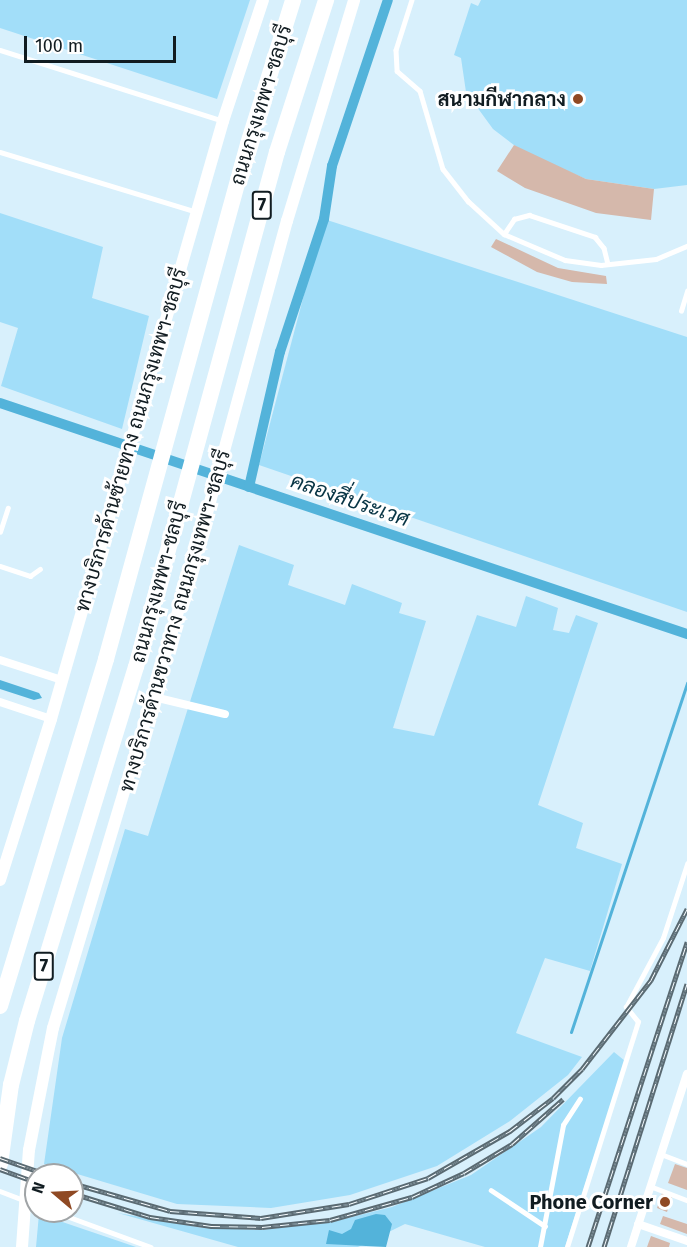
<!DOCTYPE html>
<meta charset="utf-8">
<style>
body{margin:0}
#map{position:relative;width:687px;height:1247px;overflow:hidden;background:#d8f0fc;font-family:"Fira Sans",Sarabun,sans-serif}
div>[style]{position:absolute}
[style*='--x']{left:calc(var(--x)*1px);top:calc(var(--y)*1px);width:calc(var(--w)*1px);rotate:calc(var(--a)*1deg)}
.green>*{inset:0;background:#a2def9}
.water>*{inset:0;background:#53b3da}
.stream>*{height:3px;margin:-1.5px;padding:0 1.5px;transform-origin:1.5px;border-radius:1.5px;background:#53b3da}
.canal>*{height:10px;margin:-5px;padding:0 5px;transform-origin:5px;border-radius:5px;background:#53b3da}
.building>*{inset:0;background:#d5b8ab}
.lane>*{height:4.5px;margin:-2.25px;padding:0 2.25px;transform-origin:2.25px;border-radius:2.25px;background:#fff}
.street>*{height:8px;margin:-4px;padding:0 4px;transform-origin:4px;border-radius:4px;background:#fff}
.secondary>*{height:12px;margin:-6px;padding:0 6px;transform-origin:6px;border-radius:6px;background:#fff}
.highway>*{height:16px;margin:-8px;padding:0 8px;transform-origin:8px;border-radius:8px;background:#fff}
.rail>*{height:5px;margin-top:-2.5px;transform-origin:0;background:repeating-linear-gradient(90deg,#fff 0 9px,#5a6a72 0 18px);box-sizing:border-box;border-block:2px solid #5a6a72}
.dots>*{width:16px;height:16px;translate:-50% -50%;box-sizing:border-box;border:3px solid #fff;border-radius:50%}
span{translate:-50% -50%;white-space:nowrap;text-align:center;line-height:1.15;-webkit-text-stroke:6px #fff;paint-order:stroke}
.shield-label span{padding:2px 4px;background:#fff;border:2px solid;border-radius:4px;-webkit-text-stroke-width:0}
.shield-label{font-size:18px;color:#111c21;font-weight:700}
.poi-label{font-size:20px;color:#111c21;font-weight:700}
.right{translate:-100% -50%;text-align:right}
.street-label{font-size:20px;color:#111c21}
.water-label{font-size:21px;color:#083545;font-style:italic}
.north{position:absolute;left:24px;top:1163px;width:60px;height:60px;box-sizing:border-box;background:#fff;border:2px solid #a0a4a6;border-radius:50%;rotate:289deg;font-size:16px;font-weight:700;line-height:24px;text-align:center;color:#111c21}
.north::after{content:'';display:block;margin:auto;width:21px;height:27px;background:#8f4923;clip-path:polygon(50% 0,100% 100%,50% 72%,0 100%)}
.scale{position:absolute;left:24px;top:36px;width:152px;height:27px;box-sizing:border-box;border:3px solid #111c21;border-top:0;padding-left:8px;font-size:18px;line-height:21px;white-space:nowrap;color:#111c21;-webkit-text-stroke:4px #fff;paint-order:stroke}
</style>
<div id="map">
<div class="green">
<i style="clip-path:polygon(0 0,250px 0,217px 99px,0 28px)"></i>
<i style="clip-path:polygon(481px 0,687px 0,687px 185px,654px 189px,586px 179px,523px 152px,493px 129px,466px 92px,461px 58px,454px 55px,471px 3px,478px 6px)"></i>
<i style="clip-path:polygon(0 213px,103px 247px,92px 298px,149px 316px,122px 429px,1px 386px,18px 328px,0 322px)"></i>
<i style="clip-path:polygon(324px 219px,687px 337px,687px 612px,259px 465px)"></i>
<i style="clip-path:polygon(239px 545px,294px 565px,288px 585px,345px 605px,352px 584px,402px 603px,399px 613px,426px 621px,393px 728px,434px 736px,477px 615px,516px 627px,526px 596px,558px 608px,553px 630px,569px 633px,576px 615px,598px 623px,538px 805px,583px 823px,576px 848px,622px 864px,590px 971px,545px 958px,516px 1033px,582px 1057px,568px 1075px,510px 1121px,437px 1166px,350px 1195px,271px 1208px,177px 1204px,44px 1164px,62px 1038px,125px 829px,148px 836px)"></i>
<i style="clip-path:polygon(614px 1052px,625px 1061px,565px 1247px,485px 1247px,405px 1224px,358px 1247px,238px 1247px,118px 1213px,203px 1228px,262px 1230px,336px 1221px,392px 1207px,471px 1175px,541px 1127px)"></i>
<i style="clip-path:polygon(39px 1214px,136px 1247px,36px 1247px)"></i>
</div>
<div class="water">
<i style="clip-path:polygon(0 680px,39px 693px,42px 698px,34px 700px,0 689px)"></i>
<i style="clip-path:polygon(376px 1214px,385px 1215px,392px 1224px,386px 1247px,326px 1244px,329px 1230px,342px 1234px,351px 1229px,355px 1220px)"></i>
</div>
<div class="stream">
<i style="--x:571;--y:1032;--w:368;--a:-71.6"></i>
</div>
<div class="canal">
<i style="--x:0;--y:403;--w:725;--a:18.58"></i>
<i style="--x:249;--y:487;--w:139;--a:-77.1"></i>
<i style="--x:280;--y:352;--w:140;--a:-71.7"></i>
<i style="--x:324;--y:219;--w:54;--a:-81.4"></i>
<i style="--x:332;--y:166;--w:175;--a:-71.4"></i>
</div>
<div class="building">
<i style="clip-path:polygon(514px 145px,586px 179px,654px 189px,651px 220px,596px 213px,525px 188px,497px 171px)"></i>
<i style="clip-path:polygon(496px 239px,558px 268px,606px 276px,607px 284px,572px 282px,537px 272px,491px 247px)"></i>
<i style="clip-path:polygon(675px 1164px,687px 1168px,687px 1190px,668px 1183px)"></i>
<i style="clip-path:polygon(662px 1193px,672px 1197px,667px 1212px,657px 1208px)"></i>
<i style="clip-path:polygon(663px 1216px,687px 1224px,687px 1234px,660px 1224px)"></i>
<i style="clip-path:polygon(651px 1236px,670px 1243px,669px 1247px,647px 1247px)"></i>
</div>
<div class="lane">
<i style="--x:412;--y:0;--w:52;--a:107.7"></i>
<i style="--x:396;--y:50;--w:21;--a:87"></i>
<i style="--x:397;--y:71;--w:30;--a:41"></i>
<i style="--x:420;--y:91;--w:81;--a:73.6"></i>
<i style="--x:443;--y:169;--w:41;--a:52"></i>
<i style="--x:468;--y:201;--w:49;--a:42.5"></i>
<i style="--x:504;--y:234;--w:66;--a:23.1"></i>
<i style="--x:565;--y:260;--w:36;--a:8"></i>
<i style="--x:601;--y:265;--w:55;--a:-6.2"></i>
<i style="--x:656;--y:259;--w:34;--a:-23"></i>
<i style="--x:0;--y:50;--w:232;--a:17.6"></i>
<i style="--x:0;--y:152;--w:206;--a:16.9"></i>
<i style="--x:504;--y:234;--w:18;--a:-56"></i>
<i style="--x:514;--y:219;--w:16;--a:-15"></i>
<i style="--x:529;--y:215;--w:70;--a:18.4"></i>
<i style="--x:595;--y:237;--w:14;--a:51"></i>
<i style="--x:604;--y:248;--w:16;--a:76"></i>
<i style="--x:681;--y:311;--w:21;--a:-73"></i>
<i style="--x:0;--y:532;--w:25;--a:-72"></i>
<i style="--x:0;--y:566;--w:32;--a:18"></i>
<i style="--x:30;--y:576;--w:12;--a:-35"></i>
<i style="--x:661;--y:1154;--w:28;--a:21"></i>
<i style="--x:650;--y:1186;--w:40;--a:21"></i>
<i style="--x:491;--y:1190;--w:65;--a:33.7"></i>
<i style="--x:0;--y:1191;--w:39;--a:21"></i>
<i style="--x:53;--y:1211;--w:104;--a:20.2"></i>
<i style="--x:540;--y:1247;--w:124;--a:-79.3"></i>
<i style="--x:563;--y:1125;--w:31;--a:-57"></i>
<i style="--x:567;--y:1247;--w:236;--a:-72.5"></i>
<i style="--x:638;--y:1022;--w:19;--a:-129"></i>
<i style="--x:626;--y:1007;--w:78;--a:-61.8"></i>
<i style="--x:663;--y:938;--w:78;--a:-72"></i>
</div>
<div class="street">
<i style="--x:0;--y:660;--w:65;--a:17.9"></i>
<i style="--x:154;--y:697;--w:73;--a:13.5"></i>
<i style="--x:0;--y:702;--w:54;--a:18.4"></i>
<i style="--x:638;--y:1224;--w:52;--a:19.1"></i>
<i style="--x:631;--y:1247;--w:182;--a:-72.1"></i>
</div>
<div class="secondary">
<i style="--x:0;--y:880;--w:169;--a:-72.4"></i>
<i style="--x:51;--y:719;--w:622;--a:-73.95"></i>
<i style="--x:223;--y:121;--w:127;--a:-71.7"></i>
<i style="--x:22;--y:1247;--w:97;--a:-85.9"></i>
<i style="--x:29;--y:1150;--w:124;--a:-78.9"></i>
<i style="--x:53;--y:1028;--w:515;--a:-73.29"></i>
<i style="--x:201;--y:535;--w:326;--a:-74.7"></i>
<i style="--x:287;--y:221;--w:231;--a:-73.1"></i>
</div>
<div class="highway">
<i style="--x:0;--y:1006;--w:363;--a:-73"></i>
<i style="--x:106;--y:659;--w:534;--a:-74.58"></i>
<i style="--x:248;--y:144;--w:151;--a:-72.6"></i>
<i style="--x:0;--y:1164;--w:80;--a:-82.1"></i>
<i style="--x:11;--y:1085;--w:66;--a:-76"></i>
<i style="--x:27;--y:1021;--w:370;--a:-72.9"></i>
<i style="--x:136;--y:667;--w:534;--a:-74.69"></i>
<i style="--x:277;--y:152;--w:160;--a:-72.1"></i>
</div>
<div class="rail">
<i style="--x:0;--y:1158;--w:52;--a:19.1"></i>
<i style="--x:0;--y:1169;--w:38;--a:20"></i>
<i style="--x:72;--y:1183;--w:102;--a:15.9"></i>
<i style="--x:170;--y:1211;--w:91;--a:4.4"></i>
<i style="--x:261;--y:1218;--w:89;--a:-9"></i>
<i style="--x:349;--y:1204;--w:83;--a:-18.2"></i>
<i style="--x:428;--y:1178;--w:95;--a:-29.8"></i>
<i style="--x:510;--y:1131;--w:54;--a:-37.5"></i>
<i style="--x:553;--y:1098;--w:41;--a:-45"></i>
<i style="--x:582;--y:1069;--w:113;--a:-52.2"></i>
<i style="--x:651;--y:980;--w:80;--a:-63.1"></i>
<i style="--x:72;--y:1193;--w:82;--a:17.1"></i>
<i style="--x:150;--y:1217;--w:62;--a:8.4"></i>
<i style="--x:211;--y:1226;--w:51;--a:1.1"></i>
<i style="--x:262;--y:1227;--w:68;--a:-5.9"></i>
<i style="--x:330;--y:1220;--w:85;--a:-15.7"></i>
<i style="--x:412;--y:1197;--w:57;--a:-24.8"></i>
<i style="--x:464;--y:1173;--w:56;--a:-31.1"></i>
<i style="--x:512;--y:1144;--w:68;--a:-41.4"></i>
<i style="--x:588;--y:1247;--w:321;--a:-72"></i>
<i style="--x:604;--y:1247;--w:276;--a:-72.5"></i>
</div>
<div class="dots">
<i style="left:578px;top:99px;background:#8f4923"></i>
<i style="left:665px;top:1202px;background:#8f4923"></i>
</div>
<div class="shield-label">
<span style="left:262px;top:205px">7</span>
<span style="left:44px;top:966px">7</span>
</div>
<div class="poi-label">
<span class="right" style="left:566px;top:99px">สนามกีฬากลาง</span>
<span class="right" style="left:653px;top:1202px">Phone Corner</span>
</div>
<div class="street-label">
<span style="left:261px;top:105px;rotate:-73deg">ถนนกรุงเทพฯ-ชลบุรี</span>
<span style="left:131px;top:440px;rotate:-74deg">ทางบริการด้านซ้ายทาง ถนนกรุงเทพฯ-ชลบุรี</span>
<span style="left:159px;top:582px;rotate:-75deg">ถนนกรุงเทพฯ-ชลบุรี</span>
<span style="left:175px;top:621px;rotate:-74deg">ทางบริการด้านขวาทาง ถนนกรุงเทพฯ-ชลบุรี</span>
</div>
<div class="water-label">
<span style="left:350px;top:500px;rotate:19deg">คลองสี่ประเวศ</span>
</div>
<div class="north">N</div>
<div class="scale">100 m</div>
</div>
